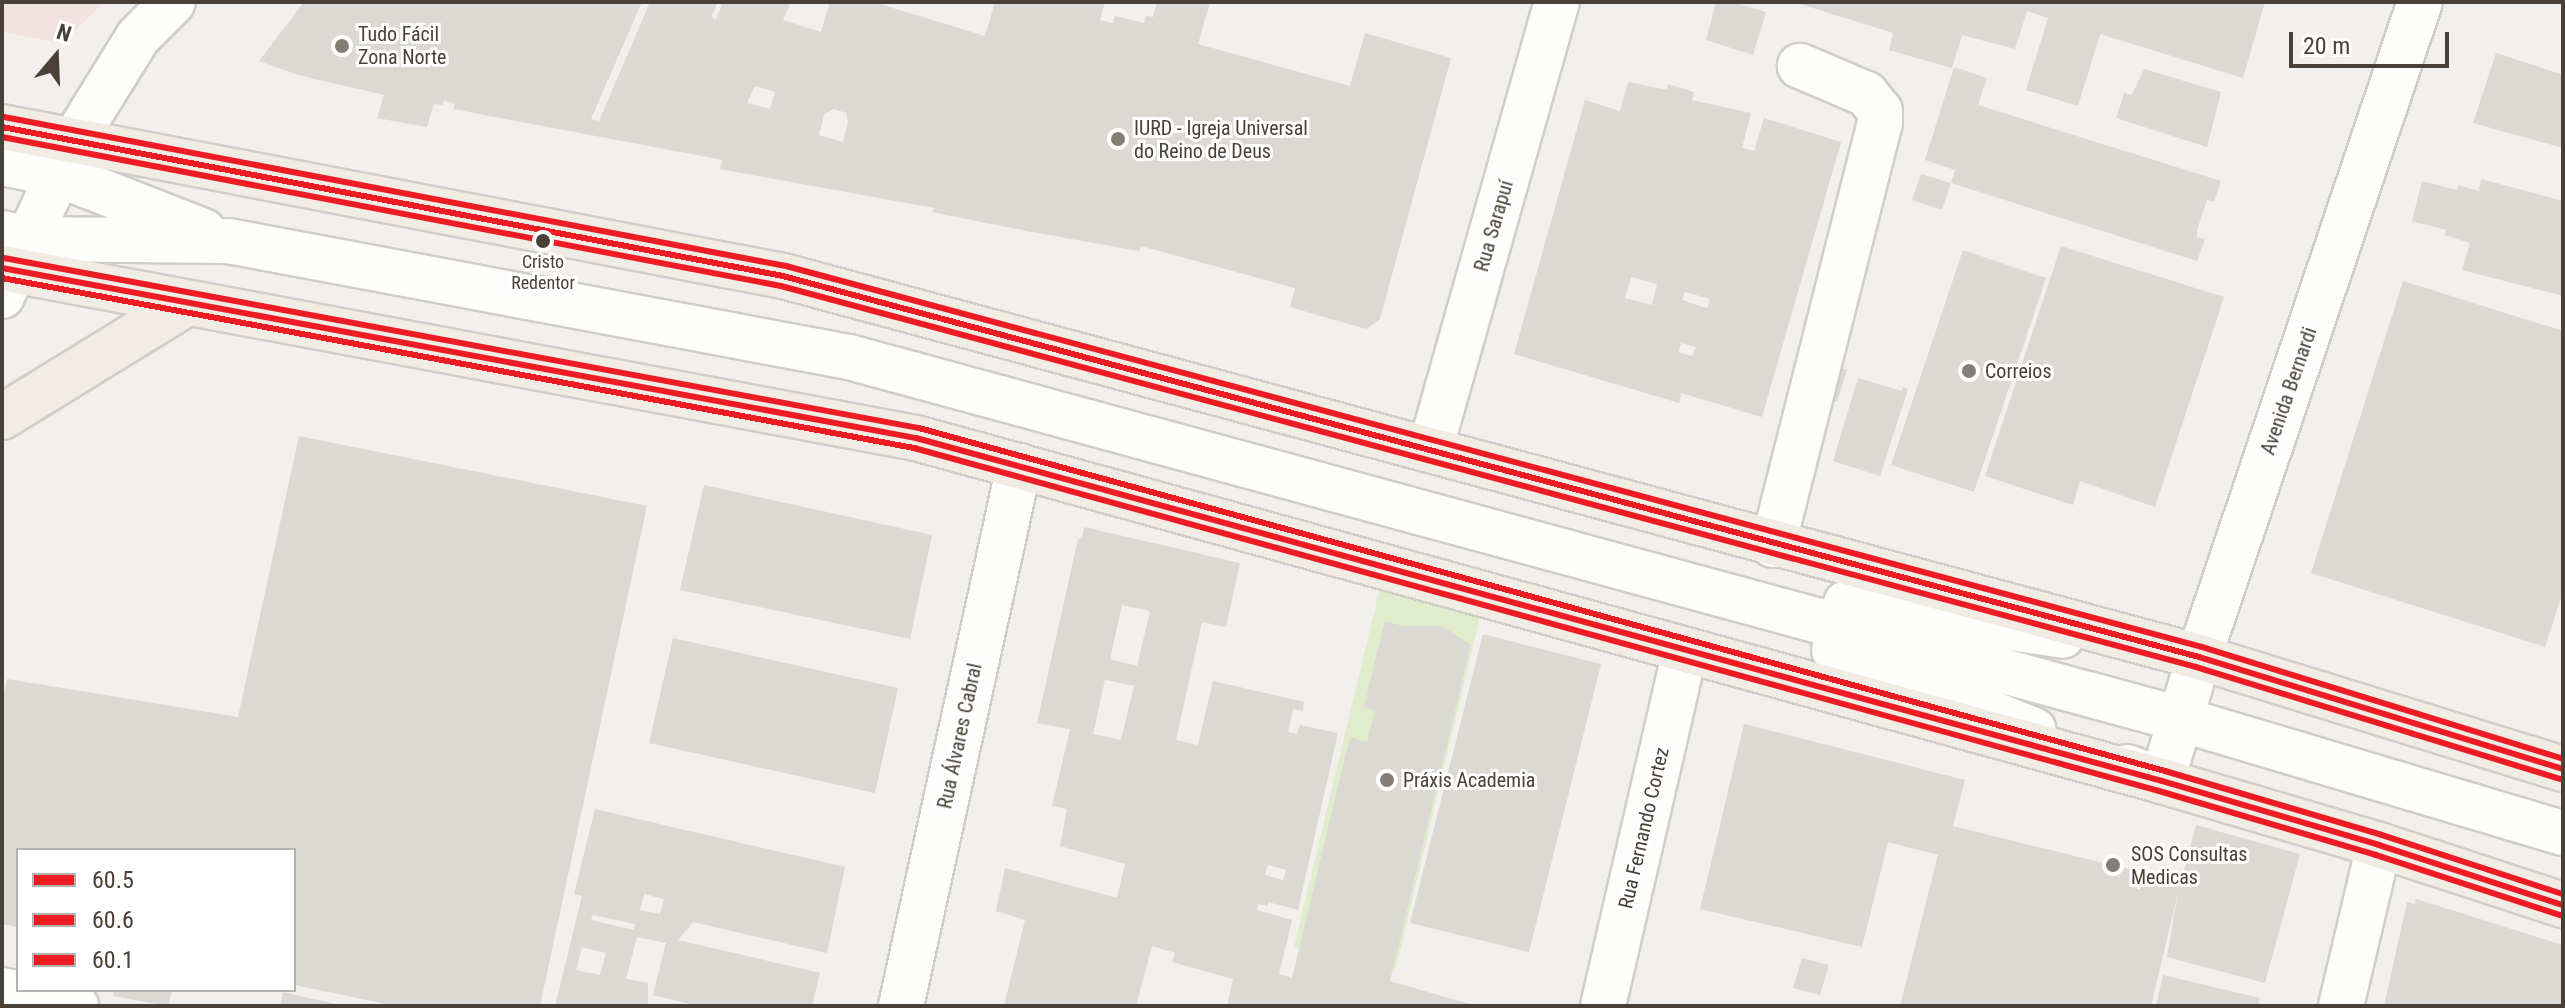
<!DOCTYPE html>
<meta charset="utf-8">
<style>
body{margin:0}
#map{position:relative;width:2565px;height:1008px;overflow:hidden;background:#f2efec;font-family:"Roboto Condensed",sans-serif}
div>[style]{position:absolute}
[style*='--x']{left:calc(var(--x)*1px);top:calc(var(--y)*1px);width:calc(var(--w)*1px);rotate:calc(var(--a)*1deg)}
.medical>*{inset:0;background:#f1e3e0}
.green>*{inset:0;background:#e1eccc}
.building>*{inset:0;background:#dcd8d4}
.roads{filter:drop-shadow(2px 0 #d0cdc9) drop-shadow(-2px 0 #d0cdc9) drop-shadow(0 2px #d0cdc9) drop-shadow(0 -2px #d0cdc9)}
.minor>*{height:44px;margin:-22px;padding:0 22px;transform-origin:22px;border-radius:22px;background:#fdfdfc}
.major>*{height:44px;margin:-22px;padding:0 22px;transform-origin:22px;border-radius:22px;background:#f1ece4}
.bus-1>*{height:6px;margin:-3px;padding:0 3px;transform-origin:3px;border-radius:3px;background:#ed1c24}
.bus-2>*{height:6px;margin:-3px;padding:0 3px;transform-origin:3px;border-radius:3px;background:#ed1c24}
.bus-3>*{height:6px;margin:-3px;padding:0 3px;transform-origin:3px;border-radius:3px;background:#ed1c24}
.dots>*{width:22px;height:22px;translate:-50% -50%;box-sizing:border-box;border:4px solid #fff;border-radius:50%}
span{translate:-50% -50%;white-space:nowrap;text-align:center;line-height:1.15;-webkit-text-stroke:6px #fff;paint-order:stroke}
.bus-label{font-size:18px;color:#494137}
.poi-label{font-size:20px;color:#494137}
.left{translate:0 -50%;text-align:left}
.street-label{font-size:20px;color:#494137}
.frame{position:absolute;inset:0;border:4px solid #494137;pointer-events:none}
.legend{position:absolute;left:16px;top:848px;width:280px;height:144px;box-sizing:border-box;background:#fff;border:2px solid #b6b3af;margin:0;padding:10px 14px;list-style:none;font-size:24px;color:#494137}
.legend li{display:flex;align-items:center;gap:16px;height:40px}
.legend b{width:40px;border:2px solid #b6b3af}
.north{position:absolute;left:16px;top:16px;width:80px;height:80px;-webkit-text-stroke:6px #fff;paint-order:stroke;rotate:19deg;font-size:22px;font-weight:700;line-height:32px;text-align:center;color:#494137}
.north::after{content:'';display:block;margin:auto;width:28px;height:36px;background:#494137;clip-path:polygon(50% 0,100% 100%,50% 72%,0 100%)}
.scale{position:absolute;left:2289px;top:32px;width:160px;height:36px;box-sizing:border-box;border:4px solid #494137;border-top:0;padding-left:10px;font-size:24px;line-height:28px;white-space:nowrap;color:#494137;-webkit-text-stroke:6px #fff;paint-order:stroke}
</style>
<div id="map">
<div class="medical">
<i style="clip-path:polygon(2px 2px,104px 2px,62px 43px,2px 32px)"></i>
</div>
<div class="green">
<i style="clip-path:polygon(1380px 588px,1481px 613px,1395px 972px,1294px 947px)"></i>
</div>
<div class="building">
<i style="clip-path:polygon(evenodd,304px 2px,642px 2px,591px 119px,599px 121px,650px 2px,718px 2px,711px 17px,716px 20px,723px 2px,791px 2px,783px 20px,821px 32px,830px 2px,873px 2px,985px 36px,995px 2px,1105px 2px,1100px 20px,1113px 23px,1115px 16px,1144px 23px,1146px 16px,1153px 17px,1157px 2px,1210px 2px,1198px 44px,1350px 86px,1365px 33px,1451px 58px,1380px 319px,1366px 329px,1290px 307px,1295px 288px,1141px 246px,1139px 251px,1037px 233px,932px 212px,934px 208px,719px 169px,723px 160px,453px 109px,455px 104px,444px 100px,442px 105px,434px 104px,427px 127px,377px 118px,384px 95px,298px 75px,259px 61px,304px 2px,755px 86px,775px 92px,770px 109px,747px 103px,755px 86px,304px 2px,834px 109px,846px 113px,848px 122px,843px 142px,819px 135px,824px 115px,834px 109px)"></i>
<i style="clip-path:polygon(1716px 2px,1733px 2px,1766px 12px,1753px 55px,1706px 40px)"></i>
<i style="clip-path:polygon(1794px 2px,2265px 2px,2243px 78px,2100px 34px,2078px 106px,2026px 90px,2048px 18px,2027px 11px,2015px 49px,1962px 35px,1952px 68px,1889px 50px,1893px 33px)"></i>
<i style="clip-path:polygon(2496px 53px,2563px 75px,2563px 148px,2473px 123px)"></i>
<i style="clip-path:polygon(1954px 67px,1987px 78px,1978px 105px,2221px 181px,2214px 202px,2207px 200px,2197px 230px,2197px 237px,2205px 239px,2197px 261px,1951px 183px,1942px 210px,1912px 200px,1921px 174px,1951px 183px,1955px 170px,1925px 160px)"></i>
<i style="clip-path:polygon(2144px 69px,2221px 92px,2207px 147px,2116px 118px,2124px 93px,2132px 95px)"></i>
<i style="clip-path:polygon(evenodd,1628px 82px,1667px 90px,1668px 84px,1694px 92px,1692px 100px,1751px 113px,1742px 148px,1754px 151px,1764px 118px,1841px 142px,1762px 417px,1681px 393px,1679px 403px,1514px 354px,1585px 100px,1620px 111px,1628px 82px,1631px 277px,1657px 284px,1652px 305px,1625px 298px,1631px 277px,1628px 82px,1685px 292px,1710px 299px,1707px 308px,1682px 300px,1685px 292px,1628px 82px,1681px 343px,1696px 347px,1692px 356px,1678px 352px,1681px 343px)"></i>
<i style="clip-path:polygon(2481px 179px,2563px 201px,2563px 296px,2462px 270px,2470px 243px,2444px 235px,2446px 230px,2412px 221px,2422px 181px,2457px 190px,2458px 185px,2479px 191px)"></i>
<i style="clip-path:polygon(2061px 246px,2224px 297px,2155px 507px,2080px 481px,2073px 505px,1985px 476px)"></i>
<i style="clip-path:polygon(1963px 250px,2046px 278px,1974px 492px,1891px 465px)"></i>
<i style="clip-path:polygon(2403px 281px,2563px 331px,2563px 591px,2545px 647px,2311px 573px)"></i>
<i style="clip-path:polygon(1832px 365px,1847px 370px,1837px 402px,1823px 397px)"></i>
<i style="clip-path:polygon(1858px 378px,1902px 391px,1903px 387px,1908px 389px,1880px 476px,1833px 461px)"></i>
<i style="clip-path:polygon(299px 436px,647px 506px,540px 1006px,397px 1006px,294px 985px,294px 850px,18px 850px,18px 927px,2px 924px,2px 704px,7px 679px,238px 717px)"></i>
<i style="clip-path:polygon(704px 485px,932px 535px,910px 639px,680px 590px)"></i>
<i style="clip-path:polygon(evenodd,1084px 527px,1240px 563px,1226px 627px,1202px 622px,1176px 740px,1198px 745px,1213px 681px,1304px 702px,1303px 711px,1293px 709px,1288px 732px,1297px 734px,1300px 725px,1338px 733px,1298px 910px,1268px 902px,1268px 906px,1258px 904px,1257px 910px,1292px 920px,1279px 974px,1292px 978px,1350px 737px,1367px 742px,1375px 710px,1364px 707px,1385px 621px,1403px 626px,1442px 626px,1471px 645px,1390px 981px,1476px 1006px,1227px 1006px,1233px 979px,1172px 962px,1175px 953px,1152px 946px,1136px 1006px,1004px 1006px,1025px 920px,996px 911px,1005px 868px,1117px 898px,1125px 864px,1060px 846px,1067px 809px,1052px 806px,1070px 729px,1037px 723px,1078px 539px,1082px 539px,1084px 527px,1122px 605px,1150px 611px,1137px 666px,1110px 659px,1122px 605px,1084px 527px,1105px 680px,1134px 686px,1121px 740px,1093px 734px,1105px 680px,1084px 527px,1268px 865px,1286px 870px,1283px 880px,1265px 875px,1268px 865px)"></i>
<i style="clip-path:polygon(1483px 634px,1601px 664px,1529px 952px,1410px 923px)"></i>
<i style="clip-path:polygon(673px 638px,898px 688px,875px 793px,649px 743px)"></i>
<i style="clip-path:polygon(1744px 724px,1965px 780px,1953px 826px,2181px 882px,2196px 825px,2300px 854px,2265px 983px,2167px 957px,2178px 893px,2151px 1006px,1900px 1006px,1938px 855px,1888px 842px,1862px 947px,1700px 909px)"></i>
<i style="clip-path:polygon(evenodd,595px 809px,845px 867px,827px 953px,693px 922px,678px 940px,820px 973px,812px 1006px,699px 1006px,653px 995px,666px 943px,637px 937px,626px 979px,648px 983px,648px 1006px,555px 1006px,582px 896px,574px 894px,595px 809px,644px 894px,664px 899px,660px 914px,640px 910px,644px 894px,595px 809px,593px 915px,635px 924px,634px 930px,591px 920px,593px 915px,595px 809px,582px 947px,606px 953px,600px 975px,576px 970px,582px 947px)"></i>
<i style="clip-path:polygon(2416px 899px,2563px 945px,2563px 1006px,2384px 1006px,2407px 902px,2415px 904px)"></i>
<i style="clip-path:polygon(1802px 958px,1829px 965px,1820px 995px,1793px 988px)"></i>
<i style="clip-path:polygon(2163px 975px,2260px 998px,2258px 1006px,2156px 1006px)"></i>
<i style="clip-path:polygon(114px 990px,172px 990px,168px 1006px,113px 996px)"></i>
<i style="clip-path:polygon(283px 992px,340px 1005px,340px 1006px,280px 1006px)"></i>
</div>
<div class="roads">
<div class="minor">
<i style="--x:2;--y:163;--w:56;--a:11.3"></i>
<i style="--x:57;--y:174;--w:157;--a:21.3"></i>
<i style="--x:2;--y:233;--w:26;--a:13"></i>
<i style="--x:27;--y:239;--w:201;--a:0.6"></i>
<i style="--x:228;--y:241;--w:632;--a:10.58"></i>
<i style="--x:849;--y:357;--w:1379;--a:15.22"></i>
<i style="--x:2180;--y:719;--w:400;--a:16.6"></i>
<i style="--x:2;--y:296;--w:170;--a:-65.2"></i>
<i style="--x:73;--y:142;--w:123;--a:-58.2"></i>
<i style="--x:138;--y:37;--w:49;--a:-45"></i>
<i style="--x:1430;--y:450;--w:466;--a:-74.2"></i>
<i style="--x:1773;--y:545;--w:436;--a:-75.8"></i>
<i style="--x:1880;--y:122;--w:11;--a:-90"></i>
<i style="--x:1880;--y:111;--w:22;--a:-129"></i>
<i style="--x:1866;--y:94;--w:72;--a:-157"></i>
<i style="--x:1846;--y:603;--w:219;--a:8.6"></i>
<i style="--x:1834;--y:650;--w:215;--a:21.8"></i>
<i style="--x:2127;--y:767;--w:38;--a:22"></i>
<i style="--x:2162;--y:781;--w:129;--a:-73.4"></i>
<i style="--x:2199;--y:657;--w:691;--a:-71.36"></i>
<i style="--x:2;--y:990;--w:76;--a:12.2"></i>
<i style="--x:901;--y:1006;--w:553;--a:-77.67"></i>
<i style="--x:1603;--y:1006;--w:365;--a:-77"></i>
<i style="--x:2341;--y:1006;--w:165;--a:-76.7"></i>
</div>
<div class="major">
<i style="--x:2;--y:127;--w:795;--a:10.8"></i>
<i style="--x:783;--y:276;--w:1466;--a:15.06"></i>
<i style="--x:2199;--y:657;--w:381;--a:17.1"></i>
<i style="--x:2;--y:268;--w:930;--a:10.54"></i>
<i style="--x:916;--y:438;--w:1292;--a:15.39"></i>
<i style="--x:2162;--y:781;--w:226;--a:16.4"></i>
<i style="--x:2379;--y:845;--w:194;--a:18.1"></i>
<i style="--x:2;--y:417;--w:217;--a:-31.6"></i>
</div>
</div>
<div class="bus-1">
<i style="--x:2;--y:127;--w:795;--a:10.8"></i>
<i style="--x:783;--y:276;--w:1466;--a:15.06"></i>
<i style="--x:2199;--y:657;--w:381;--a:17.1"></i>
<i style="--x:2;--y:268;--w:930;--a:10.54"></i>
<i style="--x:916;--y:438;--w:1292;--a:15.39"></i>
<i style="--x:2162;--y:781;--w:226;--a:16.4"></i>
<i style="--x:2379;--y:845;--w:194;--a:18.1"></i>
</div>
<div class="bus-2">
<i style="--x:2;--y:137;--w:793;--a:10.83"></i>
<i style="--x:781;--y:286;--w:1465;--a:15.07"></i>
<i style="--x:2196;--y:667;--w:381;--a:17.1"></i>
<i style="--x:2;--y:278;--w:928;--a:10.56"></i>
<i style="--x:914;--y:448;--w:1291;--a:15.4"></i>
<i style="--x:2159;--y:791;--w:226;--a:16.4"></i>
<i style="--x:2376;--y:855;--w:194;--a:18.1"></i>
</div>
<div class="bus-3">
<i style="--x:4;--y:117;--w:796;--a:10.79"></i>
<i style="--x:786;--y:266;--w:1466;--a:15.06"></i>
<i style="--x:2202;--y:647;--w:378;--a:17.2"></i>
<i style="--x:4;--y:258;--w:931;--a:10.53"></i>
<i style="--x:919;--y:428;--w:1292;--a:15.39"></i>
<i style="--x:2165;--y:771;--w:226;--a:16.4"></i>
<i style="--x:2382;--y:835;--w:190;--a:18.1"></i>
</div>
<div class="dots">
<i style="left:342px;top:46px;background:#847e76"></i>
<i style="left:1118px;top:139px;background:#847e76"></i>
<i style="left:543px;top:241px;background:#494137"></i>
<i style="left:1969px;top:371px;background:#847e76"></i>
<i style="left:1387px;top:780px;background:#847e76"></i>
<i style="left:2113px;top:865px;background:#847e76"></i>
</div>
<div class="bus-label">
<span style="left:543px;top:273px">Cristo<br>Redentor</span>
</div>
<div class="poi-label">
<span class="left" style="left:358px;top:46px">Tudo Fácil<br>Zona Norte</span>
<span class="left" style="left:1134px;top:140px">IURD - Igreja Universal<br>do Reino de Deus</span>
<span class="left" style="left:1985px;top:371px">Correios</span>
<span class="left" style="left:1403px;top:780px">Práxis Academia</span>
<span class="left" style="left:2131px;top:866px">SOS Consultas<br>Medicas</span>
</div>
<div class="street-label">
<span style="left:1494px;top:226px;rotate:-74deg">Rua Sarapuí</span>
<span style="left:2289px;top:391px;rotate:-71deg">Avenida Bernardi</span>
<span style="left:960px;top:736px;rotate:-78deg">Rua Álvares Cabral</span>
<span style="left:1644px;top:828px;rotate:-77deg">Rua Fernando Cortez</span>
</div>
<div class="frame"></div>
<ul class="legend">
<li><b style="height:10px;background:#ed1c24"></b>60.5</li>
<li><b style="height:10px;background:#ed1c24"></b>60.6</li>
<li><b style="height:10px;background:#ed1c24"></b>60.1</li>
</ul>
<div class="north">N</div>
<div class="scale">20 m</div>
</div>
